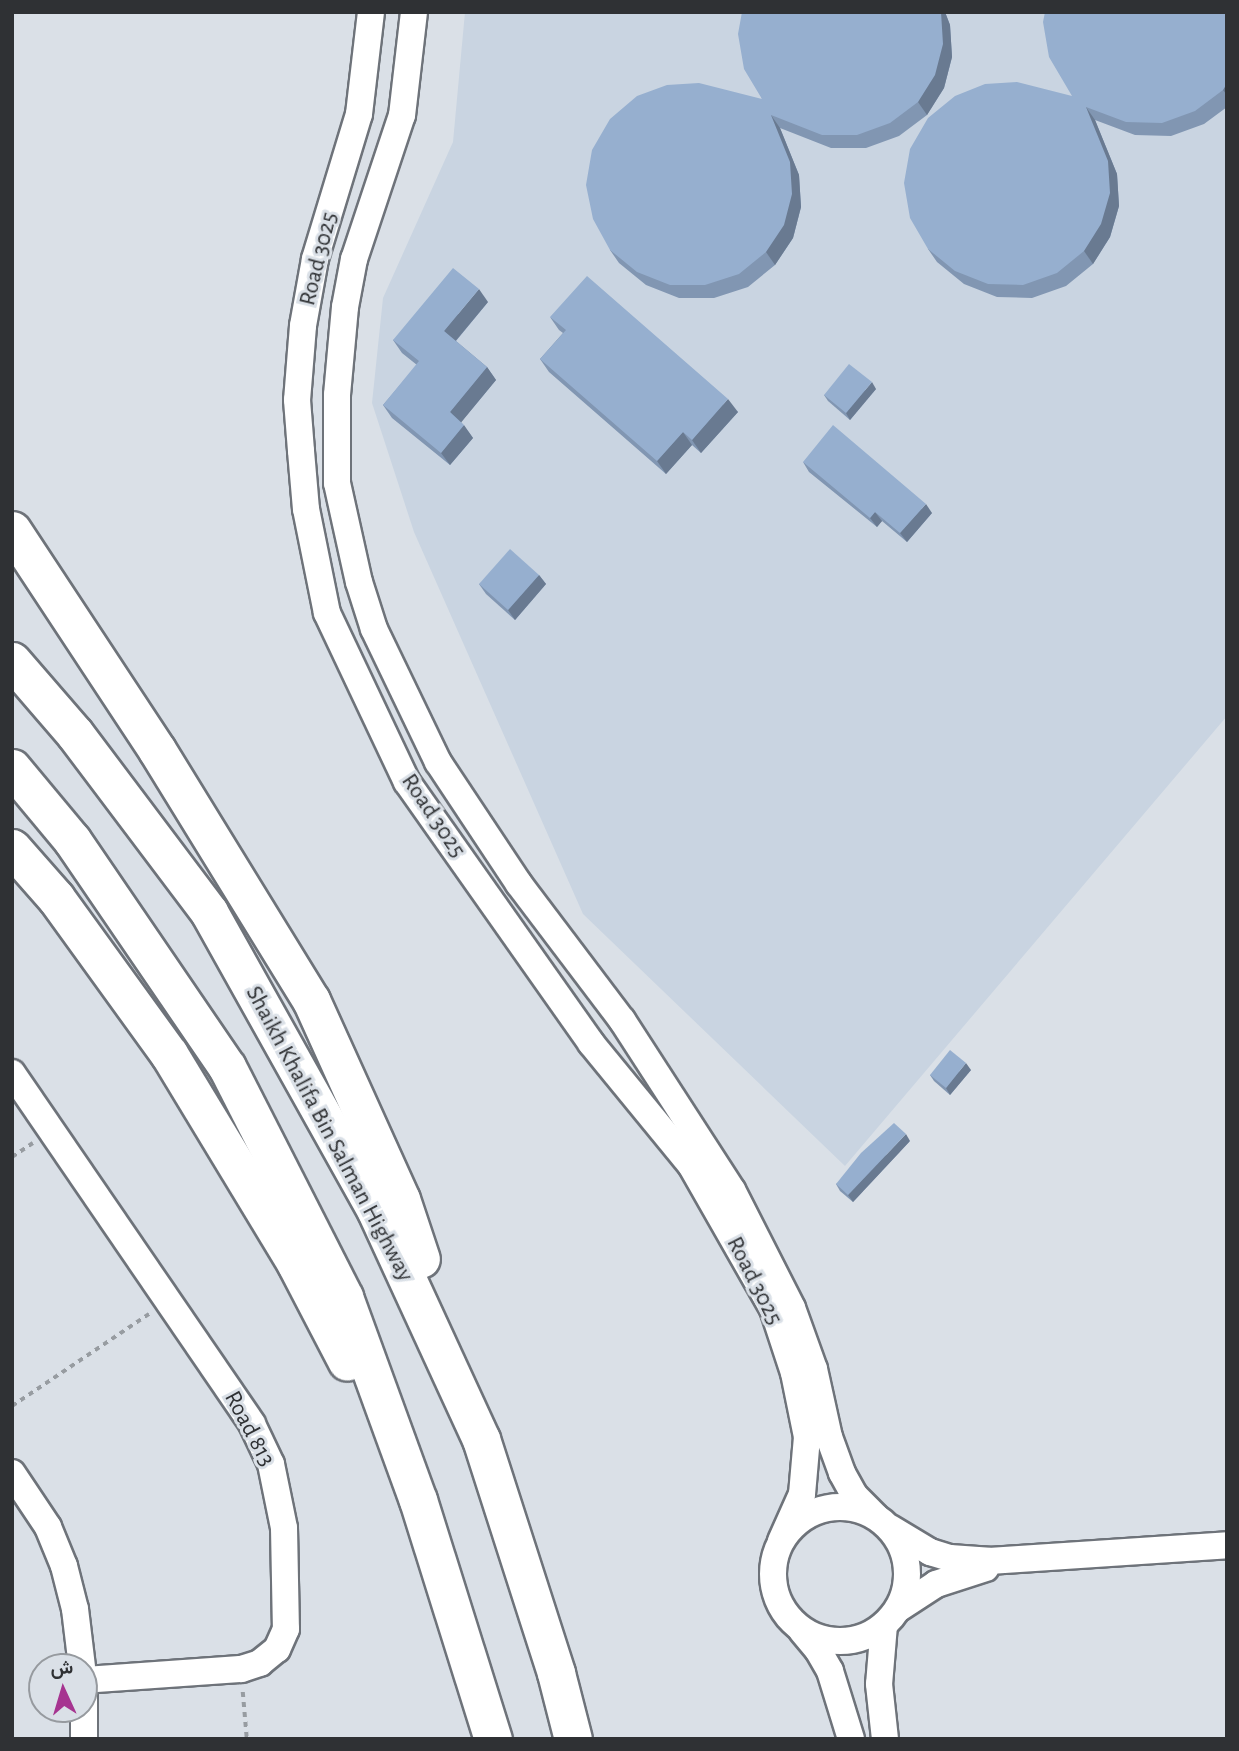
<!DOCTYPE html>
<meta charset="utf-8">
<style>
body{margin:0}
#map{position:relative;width:1239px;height:1751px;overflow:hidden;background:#dae0e7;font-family:"Alegreya Sans",Vazirmatn,sans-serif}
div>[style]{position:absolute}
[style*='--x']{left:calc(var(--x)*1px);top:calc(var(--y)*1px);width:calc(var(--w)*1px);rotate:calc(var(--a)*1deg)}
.built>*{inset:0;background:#c9d4e1}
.path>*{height:3.5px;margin-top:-1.75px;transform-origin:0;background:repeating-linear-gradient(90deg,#979ca1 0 5px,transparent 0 10px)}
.roads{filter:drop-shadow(2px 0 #6e737a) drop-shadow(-2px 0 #6e737a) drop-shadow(0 2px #6e737a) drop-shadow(0 -2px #6e737a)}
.minor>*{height:26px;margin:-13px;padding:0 13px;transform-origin:13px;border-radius:13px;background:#fff}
.minor>.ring{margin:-13px;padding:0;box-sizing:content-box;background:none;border:26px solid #fff;border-radius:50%}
.highway>*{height:37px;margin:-18.5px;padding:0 18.5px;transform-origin:18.5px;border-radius:18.5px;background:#fff}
.wall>*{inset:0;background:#8196b2}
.shaded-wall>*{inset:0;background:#697a91}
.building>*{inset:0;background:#96afcf}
span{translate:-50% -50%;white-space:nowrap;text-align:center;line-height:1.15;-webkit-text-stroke:6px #dae0e7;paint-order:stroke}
.street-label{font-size:24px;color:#2f3134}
.frame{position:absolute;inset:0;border:14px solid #2f3134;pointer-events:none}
.north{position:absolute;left:28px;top:1653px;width:70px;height:70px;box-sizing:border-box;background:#dae0e7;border:2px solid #969a9f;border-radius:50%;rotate:356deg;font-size:19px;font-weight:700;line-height:28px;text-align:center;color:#2f3134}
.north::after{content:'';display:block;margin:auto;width:24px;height:32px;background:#a63490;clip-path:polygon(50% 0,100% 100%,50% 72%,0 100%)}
</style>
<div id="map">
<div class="built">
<i style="clip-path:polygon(465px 12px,1227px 12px,1227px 716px,845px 1166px,583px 914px,414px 532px,372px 403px,383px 298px,453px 142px)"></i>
</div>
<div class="path">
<i style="--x:12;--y:1157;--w:25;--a:-34"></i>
<i style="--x:12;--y:1406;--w:165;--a:-33.9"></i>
<i style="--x:243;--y:1692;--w:47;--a:85.1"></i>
</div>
<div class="roads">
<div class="minor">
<i style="--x:371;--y:12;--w:103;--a:96.7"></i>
<i style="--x:359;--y:114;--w:152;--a:106.9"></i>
<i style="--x:315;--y:259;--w:68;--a:100.2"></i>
<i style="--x:303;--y:326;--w:74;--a:94.6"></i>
<i style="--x:297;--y:400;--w:51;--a:85.5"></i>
<i style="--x:301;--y:451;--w:58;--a:85.1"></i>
<i style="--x:306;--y:509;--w:106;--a:78.6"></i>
<i style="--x:327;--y:613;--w:187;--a:64.7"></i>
<i style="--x:407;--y:782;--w:319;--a:54.8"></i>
<i style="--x:591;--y:1043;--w:158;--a:50.7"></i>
<i style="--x:691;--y:1165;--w:166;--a:60.3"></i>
<i style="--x:773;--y:1309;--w:67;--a:71.8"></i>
<i style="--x:794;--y:1373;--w:65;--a:78.5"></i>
<i style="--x:807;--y:1437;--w:57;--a:95"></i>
<i style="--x:802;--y:1494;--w:51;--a:114.1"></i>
<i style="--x:414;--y:12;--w:104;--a:96.6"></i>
<i style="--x:402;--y:115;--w:152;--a:108.4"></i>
<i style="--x:354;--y:259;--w:49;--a:100.6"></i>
<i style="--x:345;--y:307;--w:88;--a:95.2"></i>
<i style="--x:337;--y:395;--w:88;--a:90"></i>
<i style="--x:337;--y:483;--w:101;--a:77.5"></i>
<i style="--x:359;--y:582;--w:49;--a:72.3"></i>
<i style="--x:374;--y:629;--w:148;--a:64.3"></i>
<i style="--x:438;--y:762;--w:146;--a:56.4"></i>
<i style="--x:519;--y:884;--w:171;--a:52.9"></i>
<i style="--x:622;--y:1020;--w:202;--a:57.1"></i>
<i style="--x:732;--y:1190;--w:132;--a:63"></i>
<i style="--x:792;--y:1308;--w:65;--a:70.2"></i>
<i style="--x:814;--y:1369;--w:70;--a:77.6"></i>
<i style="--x:829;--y:1437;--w:38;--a:70"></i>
<i style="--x:842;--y:1473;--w:25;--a:61"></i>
<i style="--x:854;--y:1495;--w:30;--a:45"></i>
<i style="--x:12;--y:1073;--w:425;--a:55.6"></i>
<i style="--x:252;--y:1424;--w:44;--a:64.6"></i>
<i style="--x:271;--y:1464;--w:65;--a:78.5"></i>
<i style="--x:284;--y:1528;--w:101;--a:88.9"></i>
<i style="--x:286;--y:1629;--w:22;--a:114"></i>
<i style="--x:277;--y:1649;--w:22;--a:141"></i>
<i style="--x:260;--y:1663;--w:20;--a:162"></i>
<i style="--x:241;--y:1669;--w:157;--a:176"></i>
<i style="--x:12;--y:1473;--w:65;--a:56.3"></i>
<i style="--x:48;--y:1527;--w:42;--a:67.7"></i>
<i style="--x:64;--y:1566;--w:44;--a:75.7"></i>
<i style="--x:75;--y:1609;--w:58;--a:83.1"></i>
<i class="ring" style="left:773px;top:1507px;width:108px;height:108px"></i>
<i style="--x:890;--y:1528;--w:47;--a:31"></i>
<i style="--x:930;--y:1552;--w:21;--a:17"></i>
<i style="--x:950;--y:1558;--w:39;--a:4"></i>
<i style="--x:989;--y:1561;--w:239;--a:-3.8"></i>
<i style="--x:898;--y:1609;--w:45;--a:-33.3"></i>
<i style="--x:936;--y:1584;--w:52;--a:-17.7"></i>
<i style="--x:884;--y:1625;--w:59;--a:94.8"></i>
<i style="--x:879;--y:1684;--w:55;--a:83.8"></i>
<i style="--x:802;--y:1631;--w:25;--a:50"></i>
<i style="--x:818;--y:1650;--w:24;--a:60"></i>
<i style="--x:830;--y:1671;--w:71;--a:72.8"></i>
<i style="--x:84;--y:1739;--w:59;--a:-90"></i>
</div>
<div class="highway">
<i style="--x:12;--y:530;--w:263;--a:56.6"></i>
<i style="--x:157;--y:750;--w:294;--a:58.4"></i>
<i style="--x:311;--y:1000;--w:218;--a:65.7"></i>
<i style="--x:401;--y:1199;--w:63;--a:71.6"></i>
<i style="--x:12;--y:661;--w:96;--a:49.2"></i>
<i style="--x:75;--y:734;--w:223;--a:53"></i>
<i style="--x:209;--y:912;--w:342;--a:60.8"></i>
<i style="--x:376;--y:1211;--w:251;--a:65.3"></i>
<i style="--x:481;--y:1439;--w:246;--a:72.2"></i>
<i style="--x:556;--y:1673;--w:68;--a:75.6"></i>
<i style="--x:12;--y:768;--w:94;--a:50.2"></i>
<i style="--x:72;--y:840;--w:275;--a:55.7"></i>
<i style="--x:227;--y:1067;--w:258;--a:63"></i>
<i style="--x:344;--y:1297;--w:216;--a:70"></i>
<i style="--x:418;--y:1500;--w:250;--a:72.6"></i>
<i style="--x:12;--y:848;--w:67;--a:48.7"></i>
<i style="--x:56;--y:898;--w:193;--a:54.1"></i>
<i style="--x:169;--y:1054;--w:245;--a:58.8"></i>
<i style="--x:296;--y:1264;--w:110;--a:62.5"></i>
</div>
</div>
<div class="wall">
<i style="clip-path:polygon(742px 12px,945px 12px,950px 25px,952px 57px,944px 88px,927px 115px,899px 136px,866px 148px,831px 148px,780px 128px,799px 175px,801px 207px,793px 238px,775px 265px,748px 287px,714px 298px,679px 298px,646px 285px,619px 263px,610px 250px,762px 99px)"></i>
<i style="clip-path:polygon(1227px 12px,1227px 107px,1204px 124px,1171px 136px,1135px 135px,1095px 120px,1117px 174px,1119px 206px,1110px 237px,1093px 264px,1066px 286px,1032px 298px,997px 297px,964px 284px,937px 262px,928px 249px,1072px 96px)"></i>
<i style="clip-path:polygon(488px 302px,456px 341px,487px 367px,496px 380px,461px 422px,473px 438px,450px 465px,392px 418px,383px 405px,417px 365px,402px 353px,393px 340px)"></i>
<i style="clip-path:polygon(550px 317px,738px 412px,701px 453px,692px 445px,666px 474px,549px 372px,540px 359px,563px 333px,559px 330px)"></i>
<i style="clip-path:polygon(876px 389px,850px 420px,828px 401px,824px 395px)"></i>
<i style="clip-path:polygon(803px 462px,932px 513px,907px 542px,882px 521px,877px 527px,809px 472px)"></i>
<i style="clip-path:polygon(539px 575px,546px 584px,515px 620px,486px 594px,479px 584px)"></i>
<i style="clip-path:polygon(971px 1070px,950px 1095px,934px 1081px,930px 1075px)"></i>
<i style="clip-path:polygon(910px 1141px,853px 1202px,840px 1191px,836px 1184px)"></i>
</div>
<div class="shaded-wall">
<i style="clip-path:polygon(941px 12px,945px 12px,950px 25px,952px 57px,944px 88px,927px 115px,918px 102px)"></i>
<i style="clip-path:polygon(1227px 83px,1227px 95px,1223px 90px)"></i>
<i style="clip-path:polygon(1086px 107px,1095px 120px,1117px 174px,1119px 206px,1110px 237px,1093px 264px,1084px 251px)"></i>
<i style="clip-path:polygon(771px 115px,780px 128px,799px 175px,801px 207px,793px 238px,775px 265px,766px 252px)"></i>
<i style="clip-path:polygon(479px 289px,488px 302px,453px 344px,444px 331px)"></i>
<i style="clip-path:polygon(487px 367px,496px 380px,459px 425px,450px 412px)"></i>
<i style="clip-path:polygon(872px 382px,876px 389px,850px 420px,846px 413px)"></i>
<i style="clip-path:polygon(728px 399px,738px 412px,701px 453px,692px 440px)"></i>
<i style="clip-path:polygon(464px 425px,473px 438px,450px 465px,441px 453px)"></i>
<i style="clip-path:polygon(683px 432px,692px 445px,666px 474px,657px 461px)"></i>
<i style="clip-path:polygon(926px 504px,932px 513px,907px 542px,900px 533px)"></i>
<i style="clip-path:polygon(875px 512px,882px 521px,877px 527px,870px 518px)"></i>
<i style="clip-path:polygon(539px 575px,546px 584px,515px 620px,508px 610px)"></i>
<i style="clip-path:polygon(966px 1063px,971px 1070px,950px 1095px,946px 1088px)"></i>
<i style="clip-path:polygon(906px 1134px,910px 1141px,853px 1202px,848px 1195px)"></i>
</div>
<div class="building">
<i style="clip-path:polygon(742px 12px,941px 12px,943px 44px,935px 75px,918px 102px,890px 123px,857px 135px,822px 135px,771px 115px,790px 162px,792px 194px,784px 225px,766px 252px,739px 274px,705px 285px,670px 285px,637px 272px,610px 250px,593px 219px,586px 185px,592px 150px,610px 119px,637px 96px,667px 85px,699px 83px,762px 99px,744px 69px,738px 34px)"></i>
<i style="clip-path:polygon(1045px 12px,1227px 12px,1227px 83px,1223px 90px,1195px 111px,1162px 123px,1126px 122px,1086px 107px,1108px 161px,1110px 193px,1101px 224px,1084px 251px,1057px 273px,1023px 285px,988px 284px,955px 271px,928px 249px,910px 218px,904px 183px,910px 149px,928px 118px,955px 96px,985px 84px,1017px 82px,1072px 96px,1049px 57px,1043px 22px)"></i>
<i style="clip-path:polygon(453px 268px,479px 289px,444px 331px,487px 367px,450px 412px,464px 425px,441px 453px,383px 405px,419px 361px,393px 340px)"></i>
<i style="clip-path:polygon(587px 276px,728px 399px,692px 440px,683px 432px,657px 461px,540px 359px,566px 330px,550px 317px)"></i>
<i style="clip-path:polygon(849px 364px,872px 382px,846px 413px,824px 395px)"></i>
<i style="clip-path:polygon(833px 425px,926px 504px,900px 533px,875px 512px,870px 518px,803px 462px)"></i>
<i style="clip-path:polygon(510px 549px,539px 575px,508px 610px,479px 584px)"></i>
<i style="clip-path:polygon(950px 1050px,966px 1063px,946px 1088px,930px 1075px)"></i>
<i style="clip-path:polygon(894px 1123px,906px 1134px,848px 1195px,836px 1184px,861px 1153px)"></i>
</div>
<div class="street-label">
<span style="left:319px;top:259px;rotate:-76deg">Road 3025</span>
<span style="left:433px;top:816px;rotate:56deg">Road 3025</span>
<span style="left:329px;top:1134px;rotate:62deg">Shaikh Khalifa Bin Salman Highway</span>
<span style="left:754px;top:1281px;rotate:63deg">Road 3025</span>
<span style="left:249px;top:1429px;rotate:62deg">Road 813</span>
</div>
<div class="frame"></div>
<div class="north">ش</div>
</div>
